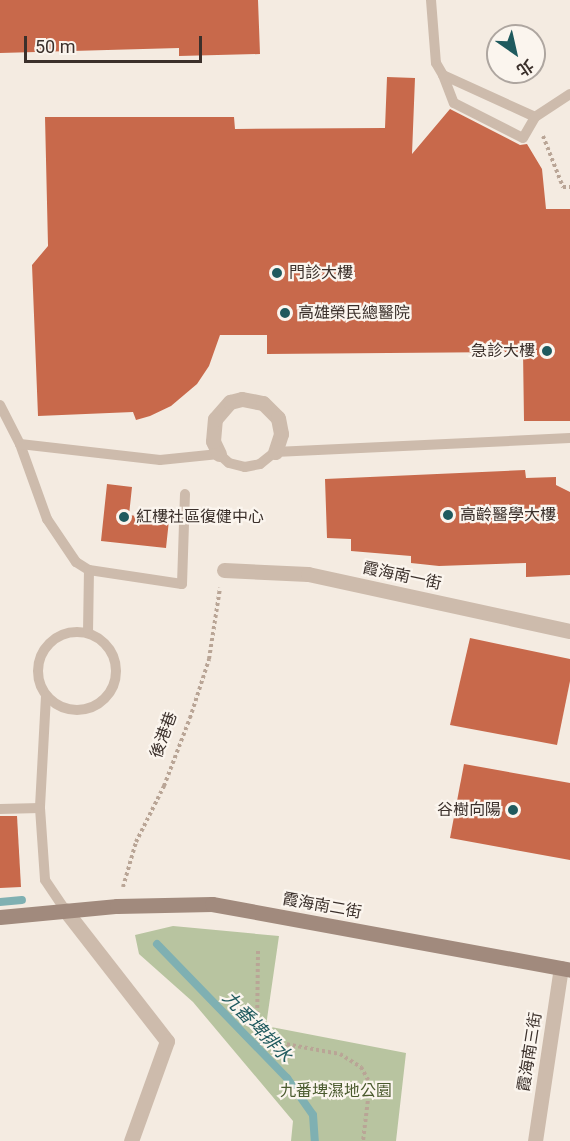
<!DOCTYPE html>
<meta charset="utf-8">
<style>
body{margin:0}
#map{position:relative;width:570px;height:1141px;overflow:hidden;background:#f4ebe1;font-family:Roboto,"Noto Sans TC",sans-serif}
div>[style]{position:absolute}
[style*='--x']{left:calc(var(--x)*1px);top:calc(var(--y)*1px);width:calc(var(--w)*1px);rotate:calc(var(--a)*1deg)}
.green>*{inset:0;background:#b8c4a0}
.stream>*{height:8px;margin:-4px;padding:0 4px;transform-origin:4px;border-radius:4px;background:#7fb0b2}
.building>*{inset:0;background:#c8694b}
.path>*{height:4px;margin-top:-2px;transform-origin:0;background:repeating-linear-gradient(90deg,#b9a596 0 3px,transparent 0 6px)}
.lane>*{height:10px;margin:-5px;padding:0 5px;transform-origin:5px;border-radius:5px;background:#cdbbac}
.lane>.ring{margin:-5px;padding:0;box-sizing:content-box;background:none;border:10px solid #cdbbac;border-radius:50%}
.street>*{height:15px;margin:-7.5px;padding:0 7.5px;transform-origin:7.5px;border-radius:7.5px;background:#cdbbac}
.secondary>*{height:15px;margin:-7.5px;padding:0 7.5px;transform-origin:7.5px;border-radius:7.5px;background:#a18a7d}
.dots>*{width:16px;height:16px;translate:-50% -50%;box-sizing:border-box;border:3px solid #fbf5ee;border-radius:50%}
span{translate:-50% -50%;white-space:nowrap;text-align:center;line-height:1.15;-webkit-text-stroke:4.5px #fbf5ee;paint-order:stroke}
.poi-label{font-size:16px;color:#3b302b}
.left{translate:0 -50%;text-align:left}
.right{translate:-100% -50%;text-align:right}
.street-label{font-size:16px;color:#3b302b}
.park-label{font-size:16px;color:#4a5a2e}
.water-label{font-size:18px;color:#1f5a5e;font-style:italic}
.north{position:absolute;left:486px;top:24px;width:60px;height:60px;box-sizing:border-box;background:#fbf5ee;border:2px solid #aea6a0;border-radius:50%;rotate:146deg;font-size:16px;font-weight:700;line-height:24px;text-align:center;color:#3b302b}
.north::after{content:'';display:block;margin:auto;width:21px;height:27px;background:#1f5a5e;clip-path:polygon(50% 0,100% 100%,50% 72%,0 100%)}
.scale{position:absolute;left:24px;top:36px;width:178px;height:27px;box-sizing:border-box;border:3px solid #3b302b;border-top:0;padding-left:8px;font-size:18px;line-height:21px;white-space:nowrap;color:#3b302b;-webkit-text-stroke:4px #fbf5ee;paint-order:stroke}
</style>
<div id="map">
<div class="green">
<i style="clip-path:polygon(173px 926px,279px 936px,266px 1026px,406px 1053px,396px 1141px,291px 1141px,293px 1121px,193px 1002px,139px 954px,135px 935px)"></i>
</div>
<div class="stream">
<i style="--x:0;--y:902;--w:22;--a:-5"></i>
<i style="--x:157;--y:944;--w:187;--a:45.9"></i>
<i style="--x:287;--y:1078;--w:45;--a:54.9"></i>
<i style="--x:313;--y:1115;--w:26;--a:86"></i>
</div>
<div class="building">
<i style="clip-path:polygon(0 0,258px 0,260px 54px,179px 56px,179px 48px,0 53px)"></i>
<i style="clip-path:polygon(387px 77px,415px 78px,412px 154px,450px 109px,520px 145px,527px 144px,542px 169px,546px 209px,570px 209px,570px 421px,524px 421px,523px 352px,267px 354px,267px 335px,220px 335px,209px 366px,197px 384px,171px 406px,150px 416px,136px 420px,133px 412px,38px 416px,32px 265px,48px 246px,45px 117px,234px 117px,235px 129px,385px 128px)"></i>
<i style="clip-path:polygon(525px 470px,526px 478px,556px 477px,556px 485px,570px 492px,570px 575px,526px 577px,526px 563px,439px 566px,411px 563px,411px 556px,351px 551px,351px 539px,327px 538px,325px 479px)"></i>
<i style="clip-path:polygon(107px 484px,132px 487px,129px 515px,169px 520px,166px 548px,101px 541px)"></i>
<i style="clip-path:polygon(470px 638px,570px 659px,570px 681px,557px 745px,450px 725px)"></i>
<i style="clip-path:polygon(464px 764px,570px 783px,570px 860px,450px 838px)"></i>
<i style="clip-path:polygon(0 816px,17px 816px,21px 887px,0 888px)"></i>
</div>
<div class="path">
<i style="--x:543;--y:136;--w:55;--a:68.6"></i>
<i style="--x:563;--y:187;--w:7;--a:0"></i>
<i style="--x:123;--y:887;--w:47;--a:-73.9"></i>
<i style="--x:136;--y:842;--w:63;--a:-63.4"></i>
<i style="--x:164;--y:786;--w:73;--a:-69.1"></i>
<i style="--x:190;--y:718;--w:62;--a:-72.1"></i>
<i style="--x:209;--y:659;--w:72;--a:-81.2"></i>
<i style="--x:258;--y:951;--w:78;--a:90.7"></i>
<i style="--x:257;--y:1029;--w:17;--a:45"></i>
<i style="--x:269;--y:1041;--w:72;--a:10.4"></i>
<i style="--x:340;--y:1054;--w:25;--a:32"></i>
<i style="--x:361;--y:1067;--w:18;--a:61"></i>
<i style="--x:370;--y:1083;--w:58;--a:96.9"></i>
</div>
<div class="lane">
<i style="--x:431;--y:0;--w:63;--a:85.5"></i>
<i style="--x:436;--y:63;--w:14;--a:60"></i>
<i style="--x:443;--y:75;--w:101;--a:24.5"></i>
<i style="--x:443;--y:75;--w:30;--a:69"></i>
<i style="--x:454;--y:103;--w:77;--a:26.9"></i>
<i style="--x:523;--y:138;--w:24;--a:-60"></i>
<i style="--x:535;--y:117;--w:42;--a:-33.3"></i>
<i style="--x:0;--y:405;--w:44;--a:62.9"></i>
<i style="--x:20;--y:444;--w:80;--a:70.2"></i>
<i style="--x:47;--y:519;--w:52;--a:56"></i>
<i style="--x:76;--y:562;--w:15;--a:32"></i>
<i style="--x:89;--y:570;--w:94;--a:8.6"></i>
<i style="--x:182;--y:584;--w:90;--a:-88.1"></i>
<i style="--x:20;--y:444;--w:141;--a:6.5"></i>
<i style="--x:160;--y:460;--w:59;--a:-5.8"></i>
<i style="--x:219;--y:454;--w:13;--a:42"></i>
<i style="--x:229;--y:463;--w:16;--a:14"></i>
<i style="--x:245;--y:467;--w:15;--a:-11"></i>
<i style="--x:260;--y:464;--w:19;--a:-39"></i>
<i style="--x:275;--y:452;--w:295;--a:-2.7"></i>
<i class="ring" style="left:38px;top:632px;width:68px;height:68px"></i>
<i style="--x:88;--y:633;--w:63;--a:-89.1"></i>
<i style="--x:46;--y:696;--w:112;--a:93.1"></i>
<i style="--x:40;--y:808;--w:72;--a:86"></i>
<i style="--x:45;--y:880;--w:36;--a:56"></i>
<i style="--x:0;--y:809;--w:40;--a:-1.4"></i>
</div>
<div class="street">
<i style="--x:219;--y:454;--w:14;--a:-115"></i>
<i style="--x:213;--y:441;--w:22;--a:-85"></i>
<i style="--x:215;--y:419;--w:23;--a:-49"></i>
<i style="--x:230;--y:402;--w:12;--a:-14"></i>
<i style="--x:242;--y:399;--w:21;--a:11"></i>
<i style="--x:263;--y:403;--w:21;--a:45"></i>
<i style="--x:278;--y:418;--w:16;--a:79"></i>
<i style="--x:281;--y:434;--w:19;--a:108"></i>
<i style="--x:224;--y:570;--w:84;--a:2.7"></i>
<i style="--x:308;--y:574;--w:268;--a:12.3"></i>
<i style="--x:65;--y:910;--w:166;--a:52.1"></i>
<i style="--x:167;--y:1041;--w:106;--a:109.8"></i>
<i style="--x:535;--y:1141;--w:175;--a:-81.5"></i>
</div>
<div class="secondary">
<i style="--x:0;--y:917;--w:118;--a:-5.4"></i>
<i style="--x:117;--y:906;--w:95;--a:-1.2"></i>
<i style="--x:212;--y:904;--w:364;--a:10.4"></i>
</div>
<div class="dots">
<i style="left:277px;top:273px;background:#1f5a5e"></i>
<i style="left:285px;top:313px;background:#1f5a5e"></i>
<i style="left:547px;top:351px;background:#1f5a5e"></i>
<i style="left:448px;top:515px;background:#1f5a5e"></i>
<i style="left:124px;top:517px;background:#1f5a5e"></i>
<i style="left:513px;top:810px;background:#1f5a5e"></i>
</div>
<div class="poi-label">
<span class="left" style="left:289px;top:273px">門診大樓</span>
<span class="left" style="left:298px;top:313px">高雄榮民總醫院</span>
<span class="right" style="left:535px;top:351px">急診大樓</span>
<span class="left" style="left:460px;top:515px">高齡醫學大樓</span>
<span class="left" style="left:136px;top:517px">紅樓社區復健中心</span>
<span class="right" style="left:501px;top:810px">谷樹向陽</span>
</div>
<div class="street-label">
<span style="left:402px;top:576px;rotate:12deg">霞海南一街</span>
<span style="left:164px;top:735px;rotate:-70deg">後港巷</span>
<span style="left:322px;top:906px;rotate:10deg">霞海南二街</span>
<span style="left:530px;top:1052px;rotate:-81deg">霞海南三街</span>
</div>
<div class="park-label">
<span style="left:336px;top:1091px">九番埤濕地公園</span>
</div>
<div class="water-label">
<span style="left:257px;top:1027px;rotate:46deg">九番埤排水</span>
</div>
<div class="north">北</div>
<div class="scale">50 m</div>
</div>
